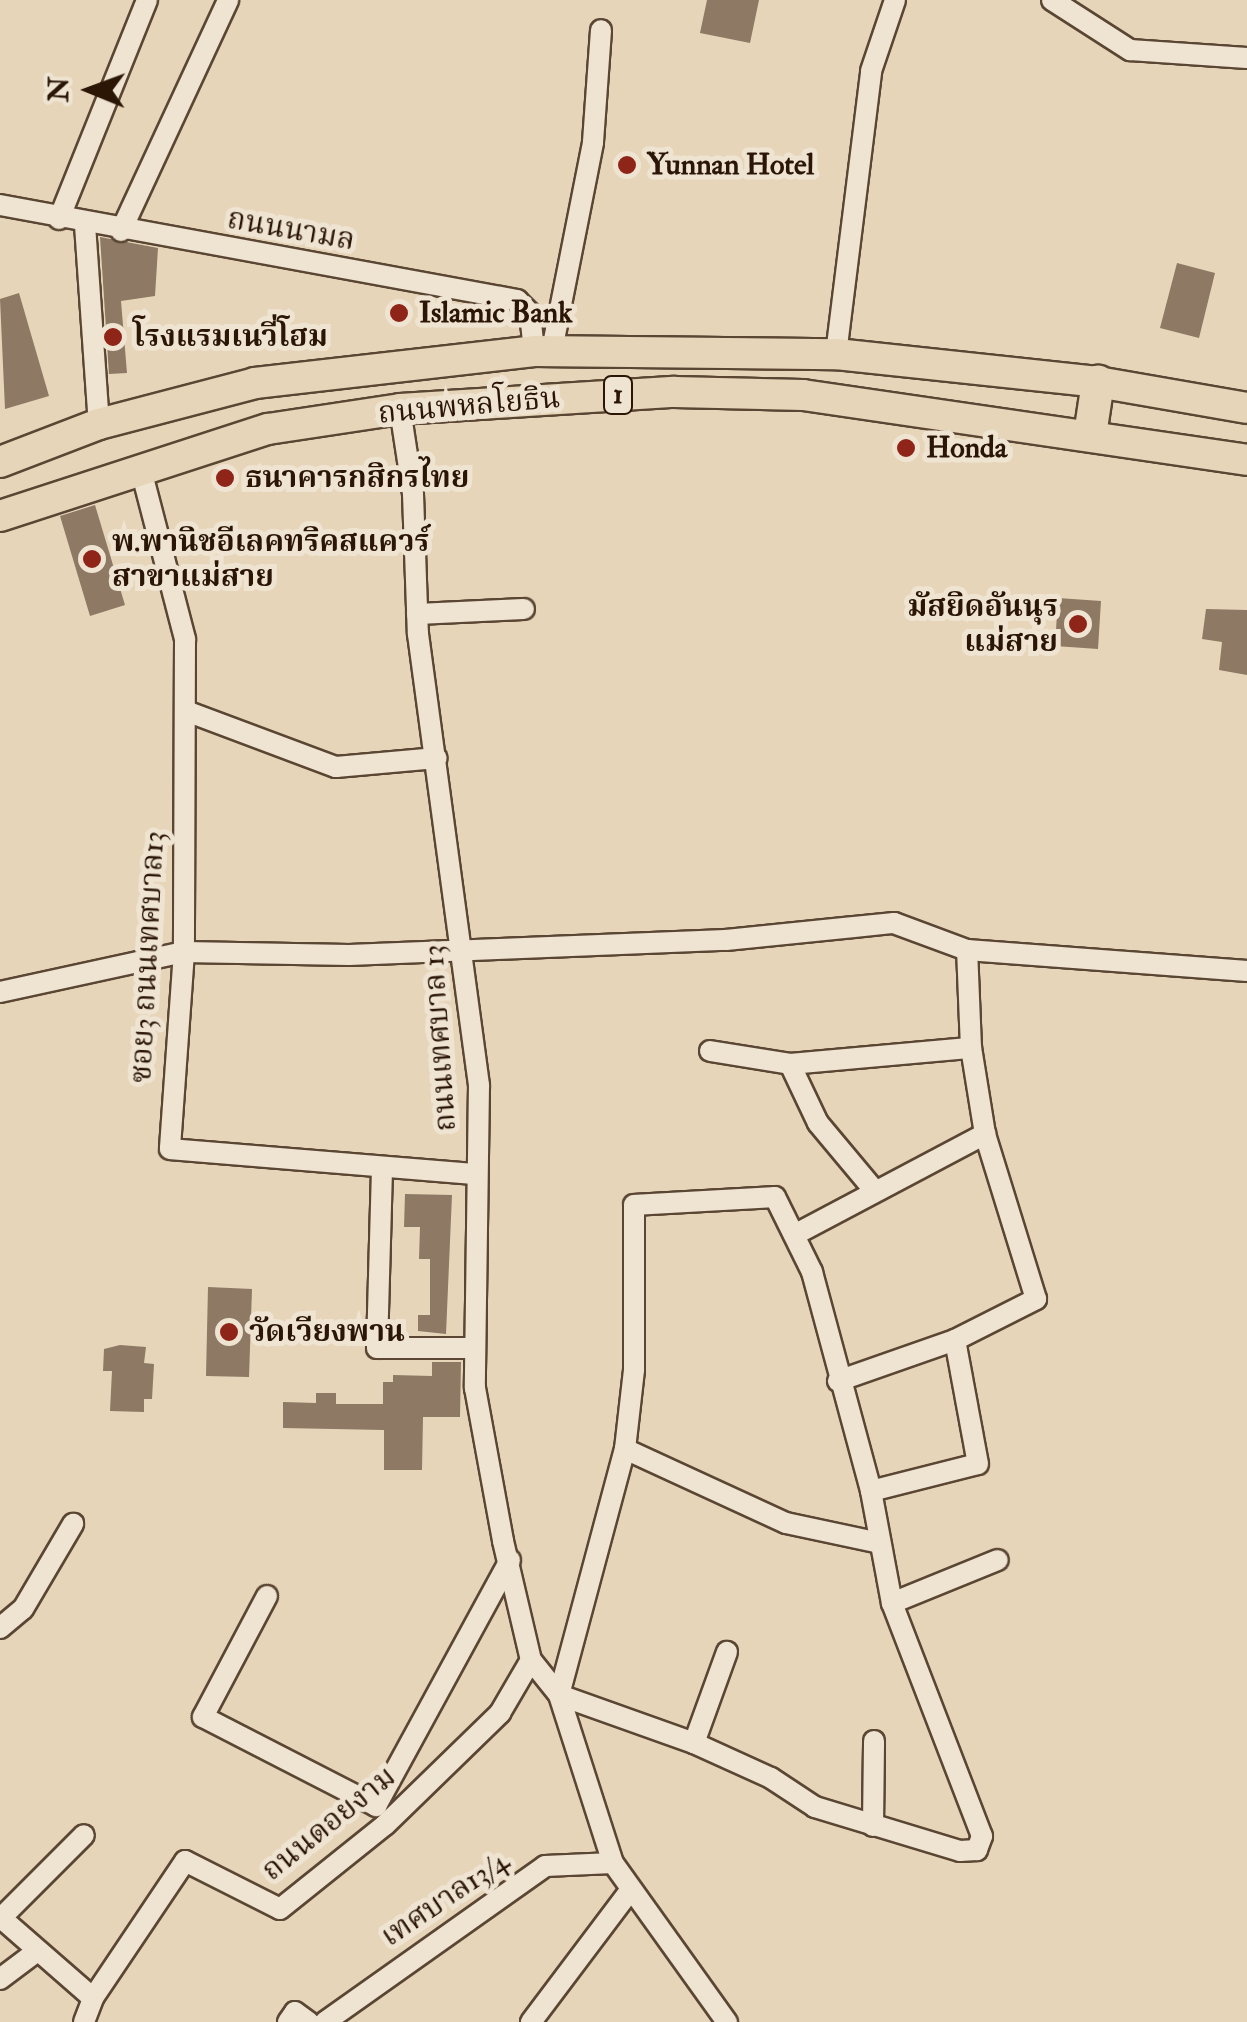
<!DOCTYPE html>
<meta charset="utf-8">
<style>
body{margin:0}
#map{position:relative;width:1247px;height:2022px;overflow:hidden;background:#e7d5ba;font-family:"IM FELL Double Pica","Noto Serif Thai",serif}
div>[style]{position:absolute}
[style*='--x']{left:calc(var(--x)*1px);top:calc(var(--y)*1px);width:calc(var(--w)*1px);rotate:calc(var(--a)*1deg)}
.building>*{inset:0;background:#8d7964}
.roads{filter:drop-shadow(2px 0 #5a4633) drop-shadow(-2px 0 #5a4633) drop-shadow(0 2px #5a4633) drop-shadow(0 -2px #5a4633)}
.minor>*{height:20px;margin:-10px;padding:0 10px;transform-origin:10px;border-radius:10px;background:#efe4d2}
.primary>*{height:30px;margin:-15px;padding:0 15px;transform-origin:15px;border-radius:15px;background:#e7d5ba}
.trunk>*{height:32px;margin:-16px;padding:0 16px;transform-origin:16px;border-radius:16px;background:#e7d5ba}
.dots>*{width:28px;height:28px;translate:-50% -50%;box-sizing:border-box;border:5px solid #efe4d2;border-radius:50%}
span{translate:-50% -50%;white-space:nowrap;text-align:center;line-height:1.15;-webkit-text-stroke:10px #efe4d2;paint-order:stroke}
.shield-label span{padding:2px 8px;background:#efe4d2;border:2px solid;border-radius:8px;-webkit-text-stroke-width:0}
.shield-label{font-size:28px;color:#2b1606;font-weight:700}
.poi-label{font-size:30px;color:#2b1606;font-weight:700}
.left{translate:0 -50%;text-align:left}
.right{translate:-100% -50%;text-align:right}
.street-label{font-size:30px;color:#2b1606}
.north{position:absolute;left:40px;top:40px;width:100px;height:100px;-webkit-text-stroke:8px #efe4d2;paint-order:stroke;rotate:271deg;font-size:28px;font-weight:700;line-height:40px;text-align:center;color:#2b1606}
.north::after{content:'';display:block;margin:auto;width:35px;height:45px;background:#2b1606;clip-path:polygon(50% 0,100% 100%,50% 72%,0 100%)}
</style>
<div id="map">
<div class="building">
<i style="clip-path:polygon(707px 0,759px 0,750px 43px,700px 33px)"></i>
<i style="clip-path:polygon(100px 237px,158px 248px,155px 296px,121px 301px,127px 373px,109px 374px)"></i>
<i style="clip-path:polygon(1177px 263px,1215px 273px,1199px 338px,1160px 328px)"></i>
<i style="clip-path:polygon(19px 293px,49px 396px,5px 409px,0 299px)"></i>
<i style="clip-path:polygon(95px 505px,125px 605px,90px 616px,60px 516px)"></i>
<i style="clip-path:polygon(1058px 598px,1101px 601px,1098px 649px,1055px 646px)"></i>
<i style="clip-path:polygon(1206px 609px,1247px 610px,1247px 675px,1219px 670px,1222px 642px,1202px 639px)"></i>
<i style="clip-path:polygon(405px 1194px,452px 1195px,446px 1334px,418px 1331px,418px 1315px,430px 1315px,430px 1259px,419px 1259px,420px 1227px,404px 1227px)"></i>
<i style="clip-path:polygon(208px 1287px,252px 1289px,249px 1377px,206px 1376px)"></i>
<i style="clip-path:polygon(120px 1345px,146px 1347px,144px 1363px,154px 1364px,152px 1399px,144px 1399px,144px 1412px,110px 1411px,112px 1371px,103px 1371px,104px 1349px)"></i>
<i style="clip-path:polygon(432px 1362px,461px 1362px,460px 1417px,423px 1417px,422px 1470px,384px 1470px,384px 1430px,283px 1428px,283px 1402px,316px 1403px,316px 1393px,336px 1393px,336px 1404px,383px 1404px,383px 1382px,393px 1382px,393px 1375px,432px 1376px)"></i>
</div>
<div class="roads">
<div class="minor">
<i style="--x:1052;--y:0;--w:93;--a:32.7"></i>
<i style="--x:1130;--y:50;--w:117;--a:3.9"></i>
<i style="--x:0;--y:205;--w:526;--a:10.41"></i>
<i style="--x:517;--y:300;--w:18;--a:45"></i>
<i style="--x:530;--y:313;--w:38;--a:84"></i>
<i style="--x:59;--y:219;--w:236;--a:-68.1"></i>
<i style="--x:85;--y:225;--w:199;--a:86"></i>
<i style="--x:121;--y:231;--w:255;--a:-65.1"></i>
<i style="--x:552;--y:350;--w:212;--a:-78.8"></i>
<i style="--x:593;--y:142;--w:112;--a:-85.9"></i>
<i style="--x:836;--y:354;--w:285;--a:-82.9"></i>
<i style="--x:871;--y:71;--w:75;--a:-71.3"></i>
<i style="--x:400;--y:409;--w:86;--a:81.3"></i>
<i style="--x:413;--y:494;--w:140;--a:88"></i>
<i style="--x:418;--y:634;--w:455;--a:82.3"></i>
<i style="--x:479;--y:1085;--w:303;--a:90.8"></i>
<i style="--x:475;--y:1388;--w:156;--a:79.6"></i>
<i style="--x:503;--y:1541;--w:122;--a:76.8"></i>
<i style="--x:531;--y:1660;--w:45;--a:51.3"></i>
<i style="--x:559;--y:1695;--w:176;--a:72.2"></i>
<i style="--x:613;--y:1863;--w:196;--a:54.4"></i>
<i style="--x:140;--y:466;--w:179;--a:75.4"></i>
<i style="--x:185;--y:639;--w:313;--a:90.2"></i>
<i style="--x:184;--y:952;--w:197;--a:94.1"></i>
<i style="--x:170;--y:1149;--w:307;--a:4.7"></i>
<i style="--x:417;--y:614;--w:107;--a:-2.7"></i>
<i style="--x:186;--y:711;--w:160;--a:20.5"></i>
<i style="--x:336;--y:767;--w:101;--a:-5.1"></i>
<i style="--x:0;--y:992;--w:188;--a:-12.3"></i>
<i style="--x:184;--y:952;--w:165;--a:1"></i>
<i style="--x:349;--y:955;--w:377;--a:-2.3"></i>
<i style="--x:726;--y:940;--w:169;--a:-5.8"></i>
<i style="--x:894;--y:923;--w:78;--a:20.3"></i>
<i style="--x:967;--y:950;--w:281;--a:4.3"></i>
<i style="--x:710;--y:1051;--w:81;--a:9.2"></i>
<i style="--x:790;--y:1064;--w:182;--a:-5.1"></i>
<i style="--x:790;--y:1064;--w:65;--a:64.6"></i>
<i style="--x:818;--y:1123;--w:87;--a:50.1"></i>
<i style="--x:382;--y:1169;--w:179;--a:91.6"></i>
<i style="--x:377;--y:1348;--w:97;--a:0"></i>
<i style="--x:775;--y:1197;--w:84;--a:63.7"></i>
<i style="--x:812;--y:1272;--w:227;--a:74.9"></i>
<i style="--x:871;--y:1491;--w:114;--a:79.4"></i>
<i style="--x:892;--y:1603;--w:250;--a:68.9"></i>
<i style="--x:982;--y:1836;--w:15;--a:110"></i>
<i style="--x:977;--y:1850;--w:17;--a:177"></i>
<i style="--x:960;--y:1851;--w:152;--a:-163.1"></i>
<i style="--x:815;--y:1807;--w:53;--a:-146.6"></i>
<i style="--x:771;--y:1778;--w:85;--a:-155.6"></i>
<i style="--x:694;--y:1743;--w:143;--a:-160.4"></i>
<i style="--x:559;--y:1695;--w:255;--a:-75"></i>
<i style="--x:625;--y:1449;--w:80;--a:-83.5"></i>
<i style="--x:634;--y:1370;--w:165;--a:-90"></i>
<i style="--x:634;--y:1205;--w:141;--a:-3.2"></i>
<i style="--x:798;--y:1233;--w:212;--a:-27.9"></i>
<i style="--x:838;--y:1381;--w:124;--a:-19.3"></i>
<i style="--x:955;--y:1340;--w:91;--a:-26.8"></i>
<i style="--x:1036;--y:1299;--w:173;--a:-107.2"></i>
<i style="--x:985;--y:1134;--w:87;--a:-99.2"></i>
<i style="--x:971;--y:1048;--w:98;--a:-92.3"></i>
<i style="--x:625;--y:1449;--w:177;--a:24.7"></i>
<i style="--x:786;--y:1523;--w:96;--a:12"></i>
<i style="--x:871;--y:1491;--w:110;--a:-14.2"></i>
<i style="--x:978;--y:1464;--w:126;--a:-100.5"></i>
<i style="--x:267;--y:1596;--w:137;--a:117.9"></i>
<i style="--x:203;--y:1717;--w:195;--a:27.2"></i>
<i style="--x:376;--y:1806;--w:280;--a:-61.4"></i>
<i style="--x:892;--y:1603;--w:114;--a:-22.1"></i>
<i style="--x:0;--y:1628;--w:30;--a:-40"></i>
<i style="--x:23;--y:1609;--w:99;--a:-59.5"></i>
<i style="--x:694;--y:1743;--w:97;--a:-70.1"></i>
<i style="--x:873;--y:1826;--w:85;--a:-89.3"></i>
<i style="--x:0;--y:1917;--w:123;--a:41.1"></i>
<i style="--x:1;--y:1918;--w:117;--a:-45"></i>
<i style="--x:0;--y:1979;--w:45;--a:-36.9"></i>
<i style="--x:84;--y:2022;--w:26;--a:-69"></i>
<i style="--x:93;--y:1998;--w:165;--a:-56.1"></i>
<i style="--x:185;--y:1861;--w:106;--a:26.8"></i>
<i style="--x:280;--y:1909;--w:134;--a:-38.7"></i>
<i style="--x:385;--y:1825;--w:161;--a:-44.2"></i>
<i style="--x:500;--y:1713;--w:61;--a:-59.7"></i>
<i style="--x:288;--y:2022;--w:12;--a:-55"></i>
<i style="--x:295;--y:2012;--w:17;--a:36"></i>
<i style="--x:325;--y:2022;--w:270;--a:-35.3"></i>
<i style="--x:545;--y:1866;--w:68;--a:-2.5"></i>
<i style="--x:531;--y:2022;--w:163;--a:-53"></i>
</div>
<div class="primary">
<i style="--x:0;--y:462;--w:106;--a:-21"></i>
<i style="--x:99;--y:424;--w:161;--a:-14.7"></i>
<i style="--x:255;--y:383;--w:281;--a:-6.5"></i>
<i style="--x:534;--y:351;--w:302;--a:0.6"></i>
<i style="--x:836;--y:354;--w:263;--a:6.1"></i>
<i style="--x:1098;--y:382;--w:151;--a:9.9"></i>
<i style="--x:0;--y:516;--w:282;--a:-18"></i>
<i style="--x:268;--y:429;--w:134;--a:-8.6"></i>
<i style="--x:400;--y:409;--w:275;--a:-3.6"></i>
<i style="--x:674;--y:392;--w:129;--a:1.3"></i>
<i style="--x:803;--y:395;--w:449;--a:8.3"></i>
</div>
<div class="trunk">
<i style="--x:1090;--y:435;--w:54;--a:-81.4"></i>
</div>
</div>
<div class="dots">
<i style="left:627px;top:165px;background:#8f2418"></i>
<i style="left:399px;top:313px;background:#8f2418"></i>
<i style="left:113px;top:337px;background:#8f2418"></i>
<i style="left:906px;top:448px;background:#8f2418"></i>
<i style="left:225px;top:478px;background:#8f2418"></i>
<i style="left:92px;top:559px;background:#8f2418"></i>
<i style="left:1078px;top:624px;background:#8f2418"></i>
<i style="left:229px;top:1332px;background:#8f2418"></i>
</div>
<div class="shield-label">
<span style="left:618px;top:395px">1</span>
</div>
<div class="poi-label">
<span class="left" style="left:647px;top:165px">Yunnan Hotel</span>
<span class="left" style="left:419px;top:313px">Islamic Bank</span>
<span class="left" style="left:133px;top:337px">โรงแรมเนวี่โฮม</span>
<span class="left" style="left:926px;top:448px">Honda</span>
<span class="left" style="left:245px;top:478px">ธนาคารกสิกรไทย</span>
<span class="left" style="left:112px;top:559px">พ.พานิชอีเลคทริคสแควร์<br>สาขาแม่สาย</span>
<span class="right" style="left:1058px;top:624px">มัสยิดอันนุร<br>แม่สาย</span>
<span class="left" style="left:249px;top:1332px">วัดเวียงพาน</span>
</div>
<div class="street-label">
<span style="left:291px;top:230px;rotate:10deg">ถนนนามล</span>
<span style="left:469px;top:406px;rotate:-5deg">ถนนพหลโยธิน</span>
<span style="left:148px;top:957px;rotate:-87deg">ซอย3 ถนนเทศบาล13</span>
<span style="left:440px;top:1038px;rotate:-94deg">ถนนเทศบาล 13</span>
<span style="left:329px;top:1824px;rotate:-39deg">ถนนดอยงาม</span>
<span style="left:445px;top:1899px;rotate:-34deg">เทศบาล13/4</span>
</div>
<div class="north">N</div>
</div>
